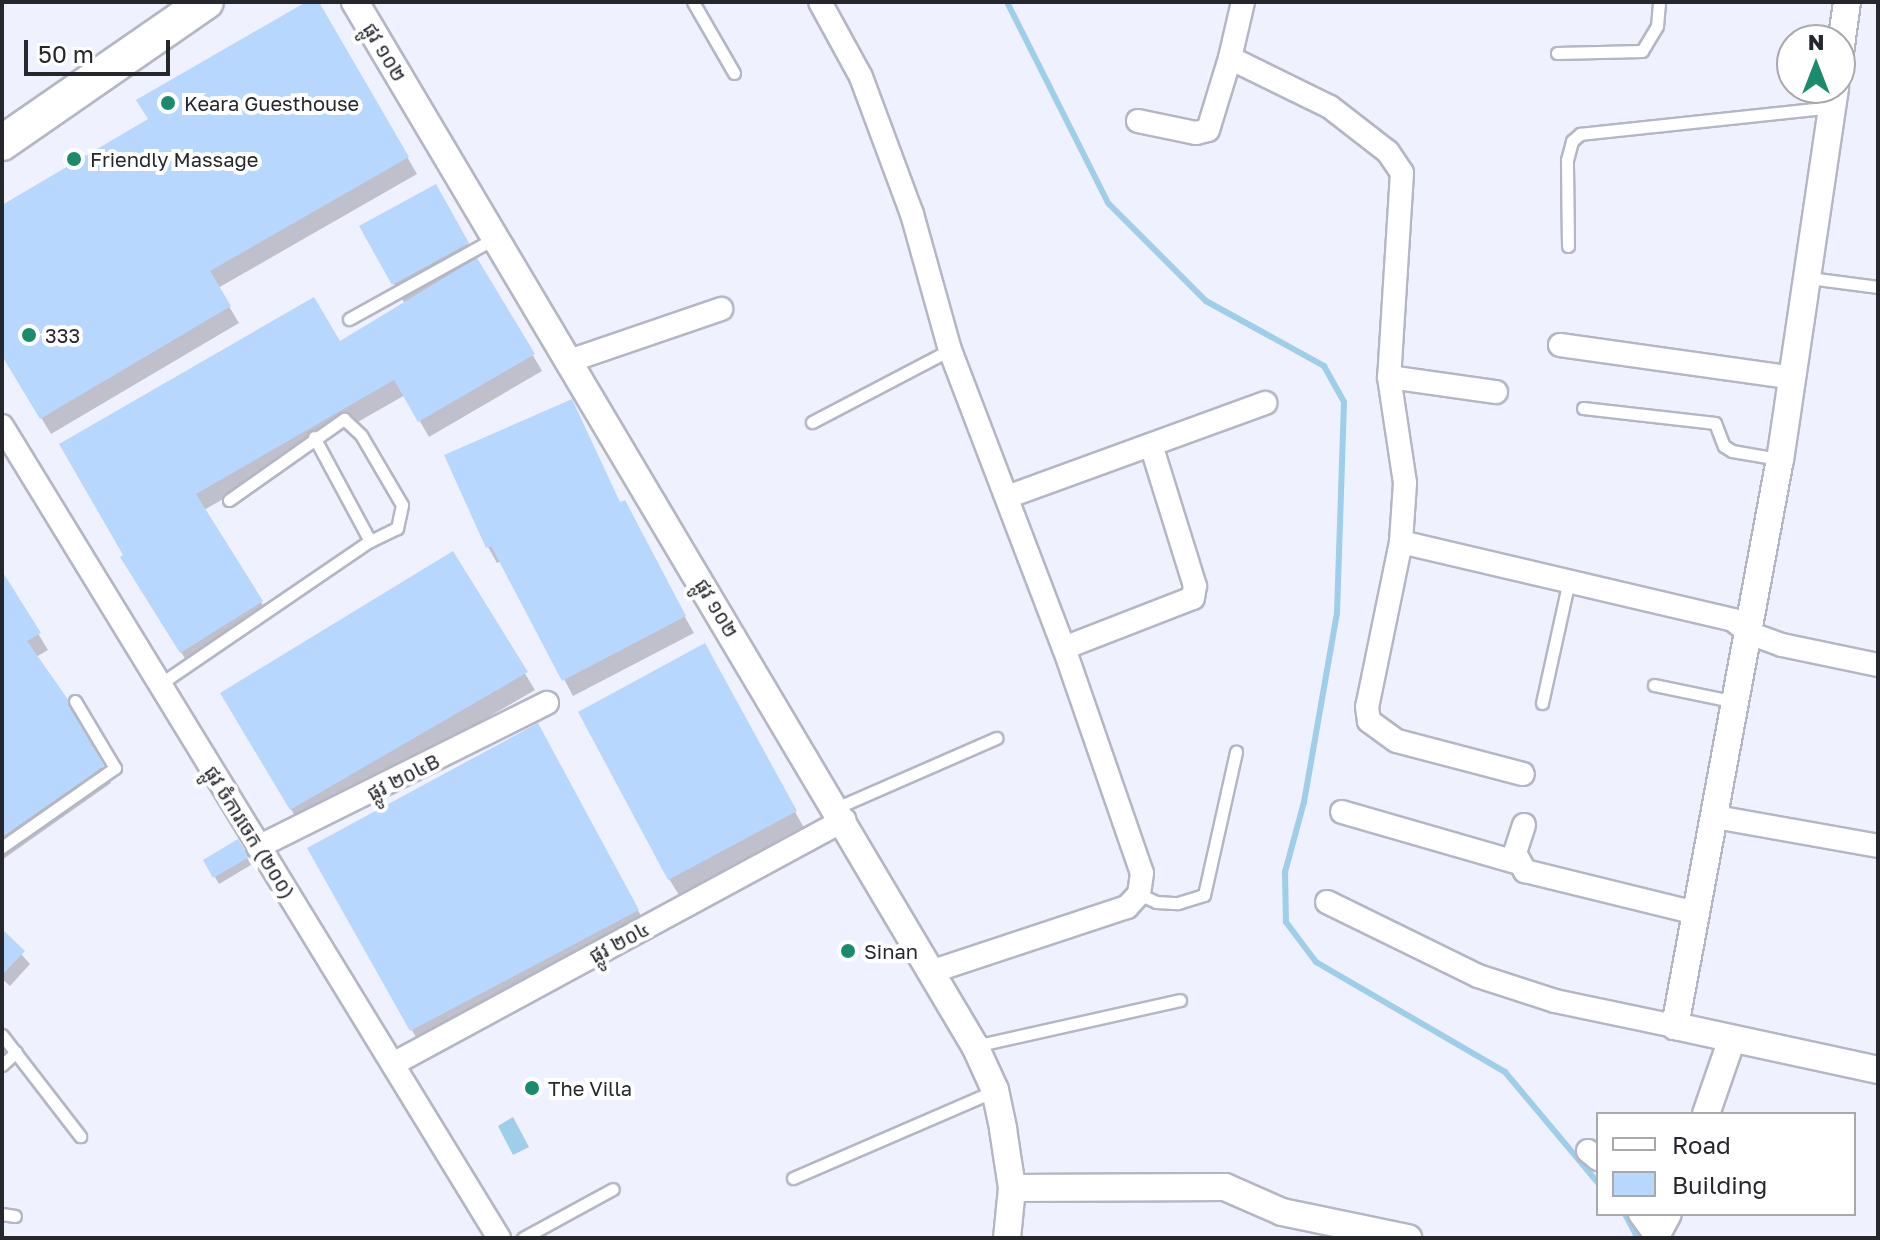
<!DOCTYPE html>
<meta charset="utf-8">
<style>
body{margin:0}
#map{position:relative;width:1880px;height:1240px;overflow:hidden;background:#eff1ff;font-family:"Golos Text","Noto Sans Khmer",sans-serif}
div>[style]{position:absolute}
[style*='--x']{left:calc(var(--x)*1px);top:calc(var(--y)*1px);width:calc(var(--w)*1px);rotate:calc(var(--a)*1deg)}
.water>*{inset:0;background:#9eceea}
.shadow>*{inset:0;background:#0003}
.stream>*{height:6px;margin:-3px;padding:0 3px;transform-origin:3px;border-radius:3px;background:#9eceea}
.building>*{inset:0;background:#b8d7fe}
.roads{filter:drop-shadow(2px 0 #b4b7c3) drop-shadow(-2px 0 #b4b7c3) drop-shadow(0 2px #b4b7c3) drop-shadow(0 -2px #b4b7c3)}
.service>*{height:11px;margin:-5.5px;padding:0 5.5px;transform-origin:5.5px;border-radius:5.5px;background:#fff}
.minor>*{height:22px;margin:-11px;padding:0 11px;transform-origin:11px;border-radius:11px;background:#fff}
.tertiary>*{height:26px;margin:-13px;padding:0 13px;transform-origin:13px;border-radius:13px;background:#fff}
.primary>*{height:34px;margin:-17px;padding:0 17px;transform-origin:17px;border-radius:17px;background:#fff}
.dots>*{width:22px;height:22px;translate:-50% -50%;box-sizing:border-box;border:4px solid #fff;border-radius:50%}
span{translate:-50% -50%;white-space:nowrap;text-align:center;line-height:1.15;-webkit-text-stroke:8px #fff;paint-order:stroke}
.street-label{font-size:20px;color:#26272c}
.poi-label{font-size:20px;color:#26272c}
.left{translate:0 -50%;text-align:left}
.frame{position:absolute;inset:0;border:4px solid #26272c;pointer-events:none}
.legend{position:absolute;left:1596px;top:1112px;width:260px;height:104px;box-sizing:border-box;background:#fff;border:2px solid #a8a9ab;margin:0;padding:10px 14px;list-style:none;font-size:24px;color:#26272c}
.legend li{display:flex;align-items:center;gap:16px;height:40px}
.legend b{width:40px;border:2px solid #a8a9ab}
.north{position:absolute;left:1776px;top:24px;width:80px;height:80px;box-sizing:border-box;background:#fff;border:2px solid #a8a9ab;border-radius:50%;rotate:0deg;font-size:22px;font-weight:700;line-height:32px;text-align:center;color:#26272c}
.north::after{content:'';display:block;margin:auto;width:28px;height:36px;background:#1a8b6b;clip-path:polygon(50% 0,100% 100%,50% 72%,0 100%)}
.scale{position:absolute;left:24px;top:40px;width:146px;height:36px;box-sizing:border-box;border:4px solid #26272c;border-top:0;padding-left:10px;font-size:24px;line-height:28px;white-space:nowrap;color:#26272c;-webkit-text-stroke:6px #fff;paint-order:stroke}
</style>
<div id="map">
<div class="water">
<i style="clip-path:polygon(513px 1117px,529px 1147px,513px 1155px,498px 1126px)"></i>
</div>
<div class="shadow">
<i style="clip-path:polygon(310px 2px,317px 2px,417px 174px,218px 288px,239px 323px,51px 434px,2px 353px,2px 208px,150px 120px)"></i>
<i style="clip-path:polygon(435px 187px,542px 371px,429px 437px,405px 395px,204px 510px,271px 618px,191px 668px,122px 558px,339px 344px,405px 304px,362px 227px)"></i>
<i style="clip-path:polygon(621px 504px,694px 633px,573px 696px,501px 561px,497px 563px,488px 547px)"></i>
<i style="clip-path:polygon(452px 554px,535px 690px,301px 826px,222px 694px)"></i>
<i style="clip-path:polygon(2px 574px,48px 650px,36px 657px,111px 783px,2px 860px)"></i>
<i style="clip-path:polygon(704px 646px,804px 828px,679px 895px,669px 879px)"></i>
<i style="clip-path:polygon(546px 742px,647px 927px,421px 1046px,309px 848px)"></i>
<i style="clip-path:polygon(238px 842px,251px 865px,219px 884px,205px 860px)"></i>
<i style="clip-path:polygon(2px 933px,30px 964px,10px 986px,2px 979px)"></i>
</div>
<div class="stream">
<i style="--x:1007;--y:2;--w:225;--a:63.3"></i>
<i style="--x:1108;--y:203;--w:139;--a:45"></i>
<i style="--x:1206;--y:301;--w:135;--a:28.8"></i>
<i style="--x:1324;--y:366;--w:41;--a:60.9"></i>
<i style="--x:1344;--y:402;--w:211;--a:91.9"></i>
<i style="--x:1337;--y:613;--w:192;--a:99.9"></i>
<i style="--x:1304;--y:802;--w:73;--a:105.2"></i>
<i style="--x:1285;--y:872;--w:50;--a:88.9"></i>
<i style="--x:1286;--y:922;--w:50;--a:53.1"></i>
<i style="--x:1316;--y:962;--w:219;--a:30.2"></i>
<i style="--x:1505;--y:1072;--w:145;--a:50"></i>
<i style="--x:1625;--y:1214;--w:27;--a:62"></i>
</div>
<div class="building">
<i style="clip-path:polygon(306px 2px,319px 2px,409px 157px,210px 271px,231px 306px,40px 419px,2px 356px,2px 205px,148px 119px,136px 100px)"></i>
<i style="clip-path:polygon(436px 184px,469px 243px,392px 285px,359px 226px)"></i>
<i style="clip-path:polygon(477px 258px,535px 354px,418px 422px,394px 380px,196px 494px,263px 601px,180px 653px,120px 557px,123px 555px,59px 444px,314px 297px,340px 341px)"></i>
<i style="clip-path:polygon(572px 399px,620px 502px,625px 500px,686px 616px,562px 681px,491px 546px,486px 548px,444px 455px)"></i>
<i style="clip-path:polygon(453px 551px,528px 672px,290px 810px,220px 693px)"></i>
<i style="clip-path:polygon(2px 571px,41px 633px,27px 641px,67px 698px,104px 766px,2px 837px)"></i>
<i style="clip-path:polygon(705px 643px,797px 811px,668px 880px,578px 712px)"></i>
<i style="clip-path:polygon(538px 723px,639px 910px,410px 1031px,307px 848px)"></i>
<i style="clip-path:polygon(238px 839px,249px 857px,213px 878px,203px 860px)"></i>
<i style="clip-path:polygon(2px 929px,25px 951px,2px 975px)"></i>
</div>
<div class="roads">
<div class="service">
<i style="--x:693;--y:2;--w:82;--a:60"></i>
<i style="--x:1557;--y:53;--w:85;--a:-1.3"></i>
<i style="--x:1642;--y:51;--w:29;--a:-59"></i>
<i style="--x:1657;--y:26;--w:24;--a:-85"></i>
<i style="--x:1568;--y:246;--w:86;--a:-90.7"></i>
<i style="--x:1567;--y:160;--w:20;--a:-75"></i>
<i style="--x:1572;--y:141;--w:11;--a:-41"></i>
<i style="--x:1580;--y:134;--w:254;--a:-6.1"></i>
<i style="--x:1809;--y:278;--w:70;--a:7.4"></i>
<i style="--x:349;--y:319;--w:167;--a:-29"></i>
<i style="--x:1583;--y:408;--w:133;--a:6.5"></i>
<i style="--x:1715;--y:423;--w:25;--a:69"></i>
<i style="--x:1724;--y:446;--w:9;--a:32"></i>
<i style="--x:1732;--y:451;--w:48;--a:9.7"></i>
<i style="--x:812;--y:422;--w:156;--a:-27.6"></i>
<i style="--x:229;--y:500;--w:141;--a:-35.2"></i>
<i style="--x:344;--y:419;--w:23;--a:43"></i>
<i style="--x:361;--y:435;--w:81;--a:59.6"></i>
<i style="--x:402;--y:505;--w:24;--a:102"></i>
<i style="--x:397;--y:528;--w:30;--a:154"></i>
<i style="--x:160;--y:684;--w:254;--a:-34.3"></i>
<i style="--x:370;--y:541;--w:118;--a:-118.3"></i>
<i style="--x:1654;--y:685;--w:84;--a:11.7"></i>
<i style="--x:1542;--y:703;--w:126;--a:-77.6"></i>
<i style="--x:836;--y:808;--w:175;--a:-23.6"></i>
<i style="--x:2;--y:847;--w:138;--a:-35"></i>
<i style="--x:115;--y:768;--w:78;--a:-120.8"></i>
<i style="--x:1139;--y:894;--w:19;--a:25"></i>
<i style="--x:1156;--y:902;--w:22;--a:3"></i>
<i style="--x:1178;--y:903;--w:27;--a:-17"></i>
<i style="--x:1204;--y:895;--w:147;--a:-77.4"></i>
<i style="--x:2;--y:1035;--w:128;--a:52.3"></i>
<i style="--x:975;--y:1046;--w:210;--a:-12.6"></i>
<i style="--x:2;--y:1065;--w:19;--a:-43"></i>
<i style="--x:793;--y:1178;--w:219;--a:-23.4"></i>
<i style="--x:2;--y:1214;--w:13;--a:9"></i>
<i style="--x:523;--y:1238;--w:102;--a:-28.6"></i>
</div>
<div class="minor">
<i style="--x:820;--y:2;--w:85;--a:61.3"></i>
<i style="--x:861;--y:77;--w:146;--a:69.6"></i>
<i style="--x:912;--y:214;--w:141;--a:74.4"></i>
<i style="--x:950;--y:350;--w:319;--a:69.1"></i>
<i style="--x:1064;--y:648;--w:238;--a:70.9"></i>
<i style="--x:1142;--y:873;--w:21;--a:98"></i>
<i style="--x:1139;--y:894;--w:18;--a:133"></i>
<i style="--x:1127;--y:907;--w:203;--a:161.7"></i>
<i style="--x:1243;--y:2;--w:57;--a:103.1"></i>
<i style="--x:1230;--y:58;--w:111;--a:26.1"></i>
<i style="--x:1330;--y:107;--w:73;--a:37.8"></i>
<i style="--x:1388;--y:152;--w:25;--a:56"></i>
<i style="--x:1402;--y:173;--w:204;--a:93.6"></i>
<i style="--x:1389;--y:377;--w:107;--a:81.4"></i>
<i style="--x:1405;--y:483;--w:59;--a:93.9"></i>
<i style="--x:1401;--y:542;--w:168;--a:101.6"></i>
<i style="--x:1367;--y:707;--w:14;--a:82"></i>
<i style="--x:1369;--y:721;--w:34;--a:36"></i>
<i style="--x:1397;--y:741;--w:130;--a:14.7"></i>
<i style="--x:1138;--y:121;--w:59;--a:11.7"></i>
<i style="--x:1196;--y:133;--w:12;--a:-14"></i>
<i style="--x:1208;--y:130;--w:75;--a:-73"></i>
<i style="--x:1560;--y:345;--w:236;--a:8"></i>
<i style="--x:569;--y:361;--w:161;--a:-18.9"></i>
<i style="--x:1389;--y:377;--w:108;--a:8"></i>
<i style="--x:2;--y:426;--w:952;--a:58.53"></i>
<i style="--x:1007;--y:497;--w:275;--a:-20"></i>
<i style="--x:1401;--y:542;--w:341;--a:13.2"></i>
<i style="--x:1733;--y:620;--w:21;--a:39"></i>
<i style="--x:1749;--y:633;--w:35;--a:20"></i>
<i style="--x:1782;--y:645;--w:98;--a:11.8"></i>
<i style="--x:1064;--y:648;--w:138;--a:-21.2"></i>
<i style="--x:1193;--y:598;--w:12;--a:-81"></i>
<i style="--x:1195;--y:586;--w:148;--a:-107.3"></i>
<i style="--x:1342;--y:812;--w:184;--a:16.1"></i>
<i style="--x:1716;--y:817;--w:165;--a:10.1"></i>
<i style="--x:1524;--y:825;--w:29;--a:108"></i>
<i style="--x:1515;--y:853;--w:21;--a:61"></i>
<i style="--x:1525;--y:871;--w:176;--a:13.8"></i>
<i style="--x:258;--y:847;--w:323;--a:-26.5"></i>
<i style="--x:1327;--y:902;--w:168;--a:26.1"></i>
<i style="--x:1478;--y:976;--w:81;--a:18"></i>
<i style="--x:1555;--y:1001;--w:123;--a:11.8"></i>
<i style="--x:395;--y:1063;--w:511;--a:-28.42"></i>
<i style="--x:1588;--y:1151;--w:13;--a:39"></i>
<i style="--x:1640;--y:1214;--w:27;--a:54"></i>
</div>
<div class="tertiary">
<i style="--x:355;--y:2;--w:1214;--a:59.3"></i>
<i style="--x:975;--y:1046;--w:48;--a:65.6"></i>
<i style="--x:995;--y:1090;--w:40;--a:78"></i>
<i style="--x:1003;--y:1129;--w:60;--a:81.3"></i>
<i style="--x:1012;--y:1188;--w:50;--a:95.7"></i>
<i style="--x:1840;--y:53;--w:51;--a:-82.2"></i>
<i style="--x:1835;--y:88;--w:375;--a:98.4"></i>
<i style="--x:1780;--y:459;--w:577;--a:100.49"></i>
<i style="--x:1675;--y:1026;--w:208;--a:12.2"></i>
<i style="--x:1706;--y:1114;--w:76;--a:-70.9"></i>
<i style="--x:1012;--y:1188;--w:213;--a:-0.3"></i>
<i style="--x:1225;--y:1187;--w:62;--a:23.7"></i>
<i style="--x:1282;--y:1212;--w:129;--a:11.7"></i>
<i style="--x:1655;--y:1238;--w:27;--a:-62"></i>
</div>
<div class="primary">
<i style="--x:2;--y:143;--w:248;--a:-34.7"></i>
</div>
</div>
<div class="dots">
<i style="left:168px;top:103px;background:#1a8b6b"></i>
<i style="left:74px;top:159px;background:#1a8b6b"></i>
<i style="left:29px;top:335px;background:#1a8b6b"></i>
<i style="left:848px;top:951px;background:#1a8b6b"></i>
<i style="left:532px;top:1088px;background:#1a8b6b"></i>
</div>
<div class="street-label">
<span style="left:385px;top:52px;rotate:59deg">ផ្លូវ ១០២</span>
<span style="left:717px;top:608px;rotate:59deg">ផ្លូវ ១០២</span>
<span style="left:403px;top:777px;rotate:-27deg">ផ្លូវ ២០៤B</span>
<span style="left:250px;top:832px;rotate:58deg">ផ្លូវ ចំការចេក (២០០)</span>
<span style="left:619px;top:942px;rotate:-28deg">ផ្លូវ ២០៤</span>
</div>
<div class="poi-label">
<span class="left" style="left:184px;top:103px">Keara Guesthouse</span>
<span class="left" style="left:90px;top:159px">Friendly Massage</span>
<span class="left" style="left:45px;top:335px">333</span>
<span class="left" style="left:864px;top:951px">Sinan</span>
<span class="left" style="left:548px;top:1088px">The Villa</span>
</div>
<div class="frame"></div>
<ul class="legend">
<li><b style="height:10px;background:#fff"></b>Road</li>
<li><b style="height:22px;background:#b8d7fe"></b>Building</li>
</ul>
<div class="north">N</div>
<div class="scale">50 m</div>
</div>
